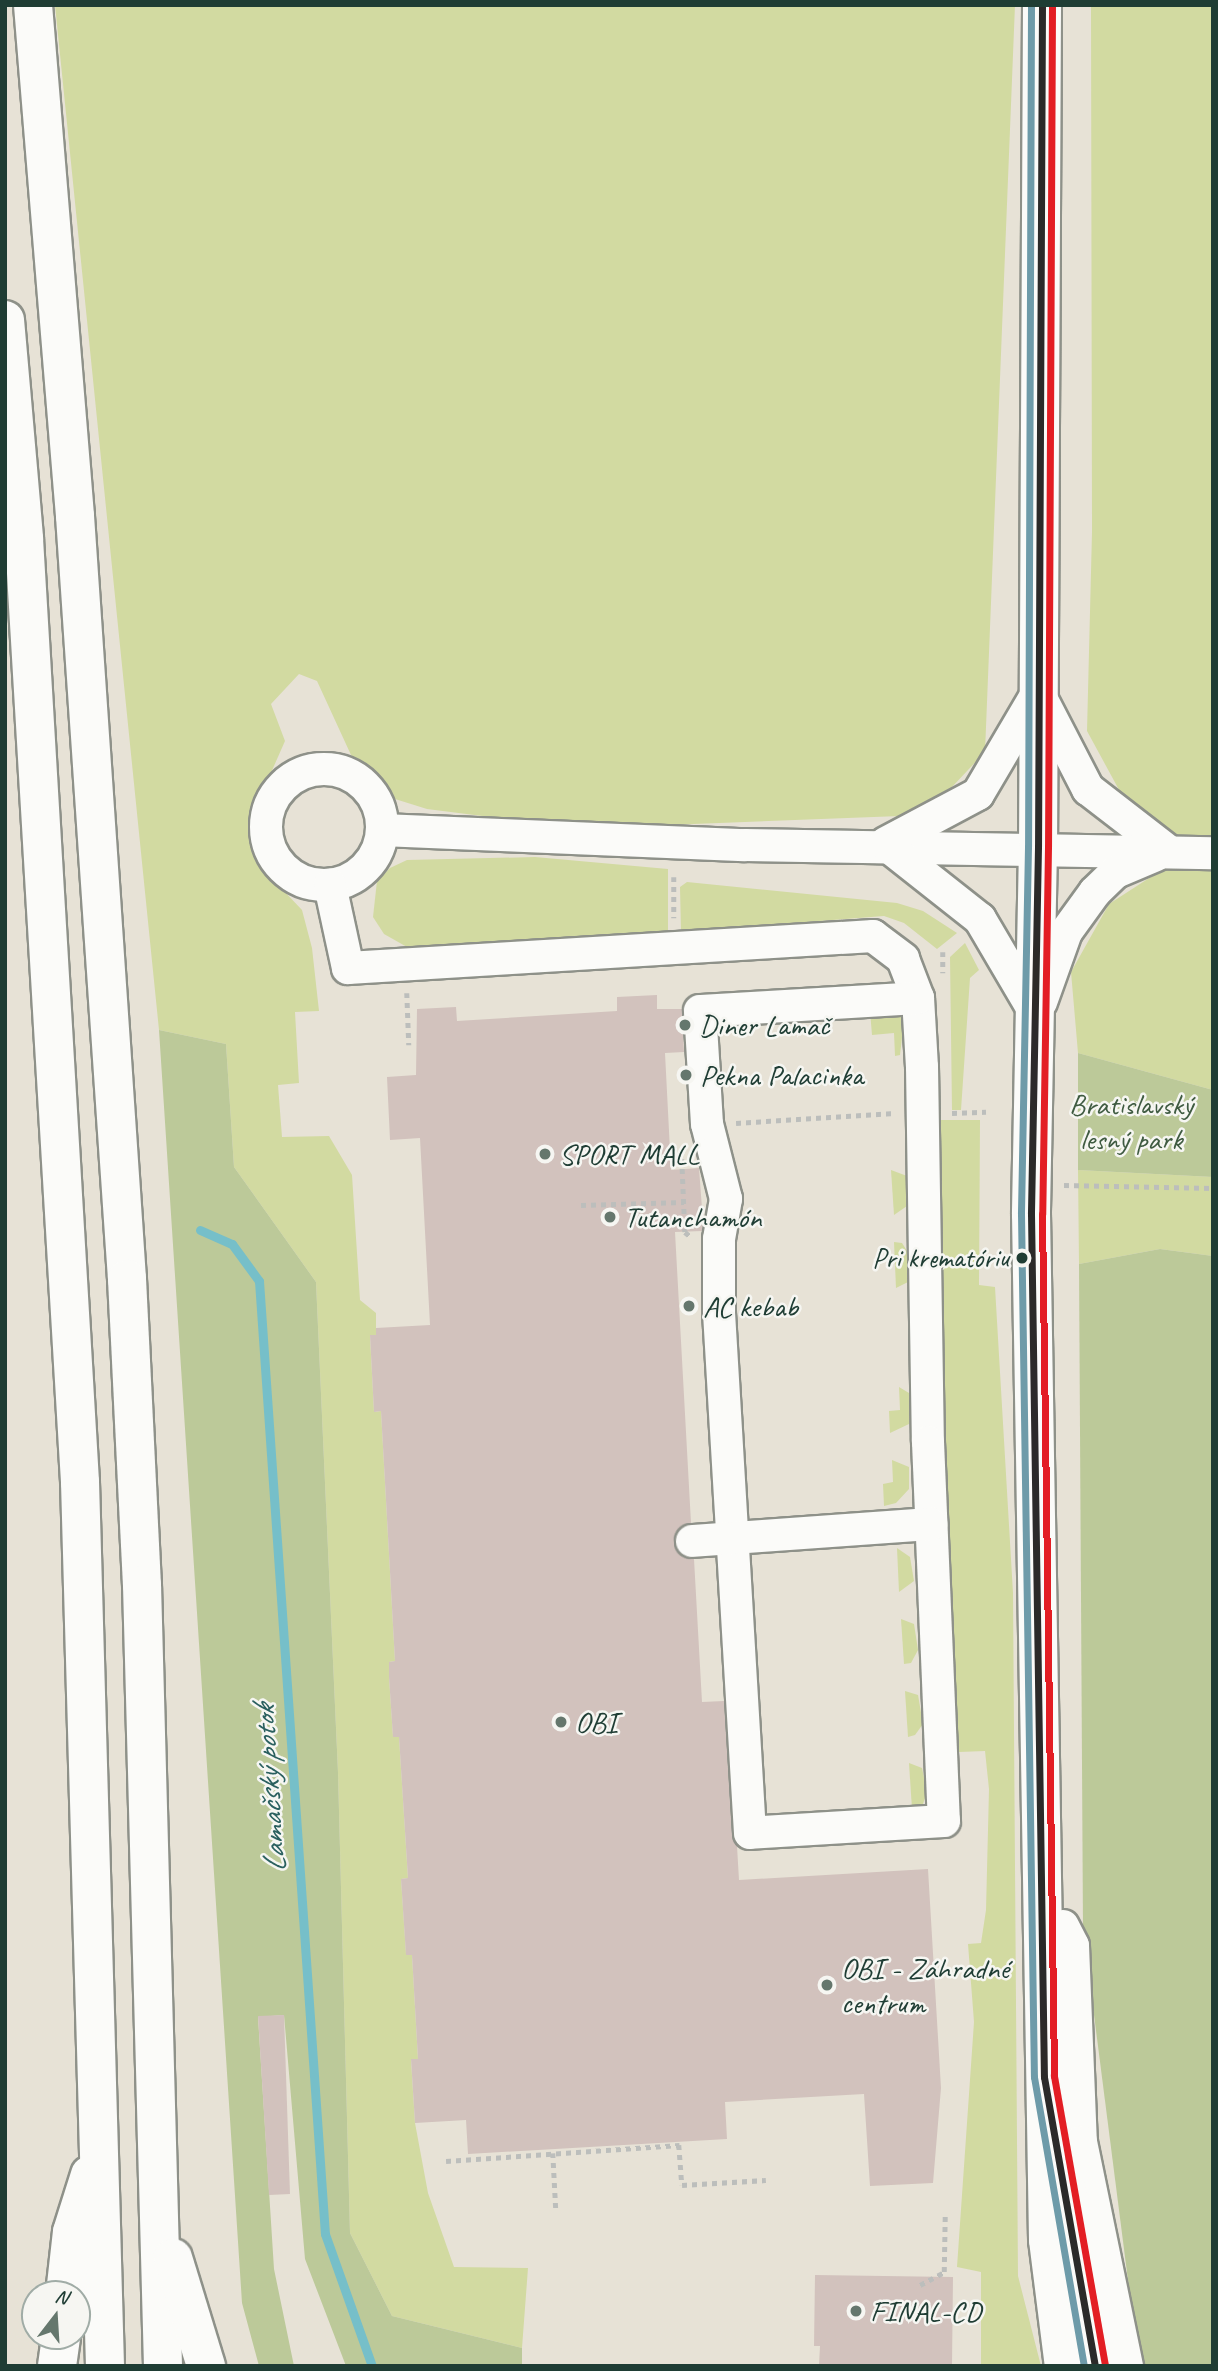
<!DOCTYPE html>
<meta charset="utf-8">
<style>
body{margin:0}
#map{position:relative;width:1218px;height:2371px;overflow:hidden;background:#e7e2d6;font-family:Caveat,sans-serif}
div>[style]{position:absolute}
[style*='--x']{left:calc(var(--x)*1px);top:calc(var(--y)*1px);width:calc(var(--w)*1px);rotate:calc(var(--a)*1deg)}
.green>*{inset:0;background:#d2daa1}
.forest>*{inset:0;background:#bcc999}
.stream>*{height:9px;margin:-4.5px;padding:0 4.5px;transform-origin:4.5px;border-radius:4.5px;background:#76bfc9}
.building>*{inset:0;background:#d2c2bd}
.path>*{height:4.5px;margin-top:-2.25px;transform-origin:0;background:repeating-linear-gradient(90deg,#bcbebc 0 5px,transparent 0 10px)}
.roads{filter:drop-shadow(2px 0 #8e9189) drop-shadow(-2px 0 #8e9189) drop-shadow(0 2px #8e9189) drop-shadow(0 -2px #8e9189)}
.minor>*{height:32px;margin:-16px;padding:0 16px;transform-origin:16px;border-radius:16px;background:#fbfbf9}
.minor>.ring{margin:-16px;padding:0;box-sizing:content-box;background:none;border:32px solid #fbfbf9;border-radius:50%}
.major>*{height:38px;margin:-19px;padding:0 19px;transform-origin:19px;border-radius:19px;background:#fbfbf9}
.highway>*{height:38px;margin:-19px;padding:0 19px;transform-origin:19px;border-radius:19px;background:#fbfbf9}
.bus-1>*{height:7px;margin:-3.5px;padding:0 3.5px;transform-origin:3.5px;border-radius:3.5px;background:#2b2a29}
.bus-2>*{height:7px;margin:-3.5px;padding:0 3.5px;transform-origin:3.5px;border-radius:3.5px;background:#6e9ba9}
.bus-3>*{height:7px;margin:-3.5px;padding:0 3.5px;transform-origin:3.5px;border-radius:3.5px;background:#e31e24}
.dots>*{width:19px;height:19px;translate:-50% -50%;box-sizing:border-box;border:4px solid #f6f6f2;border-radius:50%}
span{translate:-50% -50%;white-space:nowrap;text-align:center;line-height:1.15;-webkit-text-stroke:5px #f6f6f2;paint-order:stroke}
.bus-label{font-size:28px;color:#1f3d34}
.right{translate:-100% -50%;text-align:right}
.poi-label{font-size:30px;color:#1f3d34}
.left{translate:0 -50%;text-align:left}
.park-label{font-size:30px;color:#3f5b41}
.water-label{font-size:32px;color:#2a605f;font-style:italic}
.frame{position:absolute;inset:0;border:7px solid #1f3d34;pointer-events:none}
.north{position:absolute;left:21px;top:2280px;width:70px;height:70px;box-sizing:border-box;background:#f6f6f2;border:2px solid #a0aca6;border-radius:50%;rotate:17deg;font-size:19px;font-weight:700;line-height:28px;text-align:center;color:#1f3d34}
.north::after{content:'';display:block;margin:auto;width:24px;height:32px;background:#65776d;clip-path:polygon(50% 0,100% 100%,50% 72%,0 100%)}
</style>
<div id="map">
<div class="green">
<i style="clip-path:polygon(55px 5px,1015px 5px,985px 752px,934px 806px,900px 816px,668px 825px,522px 821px,427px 809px,395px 799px,351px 755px,317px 681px,299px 674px,271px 704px,285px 741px,255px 809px,251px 840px,264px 870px,302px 910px,312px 948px,319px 1011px,295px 1012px,299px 1083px,278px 1085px,282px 1137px,329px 1136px,352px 1175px,360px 1300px,376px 1313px,376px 1335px,370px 1336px,374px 1412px,381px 1411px,395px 1661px,389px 1662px,389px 1677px,393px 1737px,399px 1737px,408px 1878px,401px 1879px,406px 1954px,412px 1955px,418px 2059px,411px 2060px,415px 2123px,428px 2193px,454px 2267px,528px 2268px,522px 2348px,392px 2316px,350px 2233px,338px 1772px,316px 1282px,234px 1167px,226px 1044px,159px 1030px)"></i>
<i style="clip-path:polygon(1091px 5px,1213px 5px,1213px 1090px,1078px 1053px,1071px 972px,1109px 904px,1194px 849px,1124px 799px,1087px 731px,1092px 532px)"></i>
<i style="clip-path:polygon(535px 857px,668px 869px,668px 934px,407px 947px,384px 934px,373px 917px,377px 881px,390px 868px,407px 860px)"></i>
<i style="clip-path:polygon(687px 882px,897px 903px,923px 911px,957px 933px,937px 949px,904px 923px,884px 916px,681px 932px,680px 887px)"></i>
<i style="clip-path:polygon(965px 943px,979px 970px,970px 978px,961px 1110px,952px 1110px,950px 957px)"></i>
<i style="clip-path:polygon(870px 1011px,900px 1014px,904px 1020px,900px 1055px,895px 1056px,894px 1033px,872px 1035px)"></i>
<i style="clip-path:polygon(938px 1120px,980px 1120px,979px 1285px,995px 1287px,1013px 1593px,1018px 2276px,1041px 2366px,981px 2366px,981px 2272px,957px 2267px,974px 2022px,968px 1944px,981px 1943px,986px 1910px,989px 1789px,985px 1751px,959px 1752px,945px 1581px)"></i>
<i style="clip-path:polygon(891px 1170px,907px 1176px,908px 1188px,907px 1206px,894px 1215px)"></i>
<i style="clip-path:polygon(1078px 1170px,1213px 1177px,1213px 1256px,1160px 1249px,1079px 1264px)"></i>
<i style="clip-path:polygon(894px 1242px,902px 1243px,909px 1254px,908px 1282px,896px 1288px)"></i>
<i style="clip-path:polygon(899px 1387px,909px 1393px,909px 1424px,890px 1433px,889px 1411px,900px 1410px)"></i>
<i style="clip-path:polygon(892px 1460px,909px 1467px,909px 1489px,896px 1503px,884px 1506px,883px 1484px,893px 1482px)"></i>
<i style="clip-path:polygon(897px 1548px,910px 1557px,914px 1581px,899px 1592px)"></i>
<i style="clip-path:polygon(901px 1619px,914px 1624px,918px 1650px,911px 1663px,904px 1664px)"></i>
<i style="clip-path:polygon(905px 1691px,918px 1695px,923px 1724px,915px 1735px,908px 1737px)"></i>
<i style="clip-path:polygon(909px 1763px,922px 1768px,927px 1792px,923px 1804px,912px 1809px)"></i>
</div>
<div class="forest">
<i style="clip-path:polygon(159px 1030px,226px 1044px,234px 1167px,316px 1282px,338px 1772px,350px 2233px,392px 2316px,522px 2348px,522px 2366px,346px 2366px,305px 2259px,284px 2015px,258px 2017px,274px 2269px,294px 2366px,259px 2366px,242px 2303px)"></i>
<i style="clip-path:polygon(1078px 1053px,1213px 1090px,1213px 1177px,1078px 1170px)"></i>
<i style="clip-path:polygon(1160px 1249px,1213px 1256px,1213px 2366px,1139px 2366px,1083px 1929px,1079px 1264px)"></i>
</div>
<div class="stream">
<i style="--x:200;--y:1230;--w:35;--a:24"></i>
<i style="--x:232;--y:1244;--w:46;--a:53.9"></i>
<i style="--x:259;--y:1281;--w:955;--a:86.04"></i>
<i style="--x:325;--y:2234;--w:140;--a:70.4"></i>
</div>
<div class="building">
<i style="clip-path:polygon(657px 995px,657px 1009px,682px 1009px,684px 1052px,665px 1053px,671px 1170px,699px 1168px,703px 1222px,702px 1231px,675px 1232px,691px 1523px,676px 1532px,674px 1543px,683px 1557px,694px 1559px,702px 1702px,724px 1701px,732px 1834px,737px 1846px,739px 1880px,928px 1869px,941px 2088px,933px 2183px,870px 2186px,864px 2094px,725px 2102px,727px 2139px,468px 2154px,466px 2120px,415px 2123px,411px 2059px,418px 2059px,412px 1955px,406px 1955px,402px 1894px,401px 1879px,408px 1878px,399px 1737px,393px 1737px,389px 1677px,389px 1662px,395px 1661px,381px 1411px,374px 1412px,370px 1335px,376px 1335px,376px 1328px,430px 1325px,420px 1138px,390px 1140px,387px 1077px,416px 1075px,417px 1009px,456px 1007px,457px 1021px,617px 1011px,617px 997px)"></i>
<i style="clip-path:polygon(284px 2015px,290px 2194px,269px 2195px,258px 2016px)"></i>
<i style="clip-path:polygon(815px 2275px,953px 2277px,952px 2366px,819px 2366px,820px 2346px,814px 2346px)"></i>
</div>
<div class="path">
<i style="--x:674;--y:877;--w:41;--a:90"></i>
<i style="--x:943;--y:952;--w:21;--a:90"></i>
<i style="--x:407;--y:993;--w:52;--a:87.8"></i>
<i style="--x:952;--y:1113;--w:34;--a:-2"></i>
<i style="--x:736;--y:1123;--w:159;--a:-3.6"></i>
<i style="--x:682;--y:1159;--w:73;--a:87.6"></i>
<i style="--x:685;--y:1232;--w:6;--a:39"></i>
<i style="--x:1064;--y:1185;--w:149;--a:1.2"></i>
<i style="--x:581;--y:1205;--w:103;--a:-1.7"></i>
<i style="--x:553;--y:2153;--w:58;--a:87"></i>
<i style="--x:446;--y:2161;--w:234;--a:-3.9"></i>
<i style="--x:679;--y:2145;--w:40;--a:85.7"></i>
<i style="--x:682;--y:2185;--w:84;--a:-3.4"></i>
<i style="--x:920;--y:2285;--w:27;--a:-28"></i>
<i style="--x:944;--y:2272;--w:58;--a:-89"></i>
</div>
<div class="roads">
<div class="minor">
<i style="--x:1040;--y:696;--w:105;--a:62.7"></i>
<i style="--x:1088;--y:789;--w:100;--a:37.7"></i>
<i class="ring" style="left:266px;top:769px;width:84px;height:84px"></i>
<i style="--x:382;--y:830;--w:363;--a:2.4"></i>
<i style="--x:745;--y:845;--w:468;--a:1"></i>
<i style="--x:886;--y:843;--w:104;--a:-28"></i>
<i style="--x:978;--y:794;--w:118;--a:-59.5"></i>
<i style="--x:885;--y:844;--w:121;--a:38.3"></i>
<i style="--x:980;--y:919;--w:110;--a:59.5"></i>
<i style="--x:330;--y:885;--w:85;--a:77.8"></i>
<i style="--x:348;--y:968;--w:526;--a:-3.49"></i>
<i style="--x:873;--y:936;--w:38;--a:37"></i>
<i style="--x:903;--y:959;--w:42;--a:69"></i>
<i style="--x:918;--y:998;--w:69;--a:86.7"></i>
<i style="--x:922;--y:1067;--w:375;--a:89.1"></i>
<i style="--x:928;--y:1442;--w:379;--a:87.6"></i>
<i style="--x:944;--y:1821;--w:194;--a:176.5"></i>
<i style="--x:750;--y:1833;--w:521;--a:-93.41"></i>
<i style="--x:719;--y:1313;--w:74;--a:-90"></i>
<i style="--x:719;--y:1239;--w:41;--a:-80.1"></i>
<i style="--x:726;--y:1199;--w:77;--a:-104.2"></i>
<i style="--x:707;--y:1124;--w:113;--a:-93.5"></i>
<i style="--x:700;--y:1011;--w:218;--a:-3.4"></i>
<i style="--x:1041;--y:1002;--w:74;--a:-70.3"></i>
<i style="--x:1066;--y:932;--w:49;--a:-54.1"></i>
<i style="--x:1095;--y:892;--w:29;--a:-44"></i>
<i style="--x:1116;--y:872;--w:43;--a:-23"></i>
<i style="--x:692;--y:1541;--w:240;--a:-4.1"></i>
<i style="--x:1063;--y:1926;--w:22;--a:63"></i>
<i style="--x:1073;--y:1946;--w:196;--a:87.7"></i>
<i style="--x:1081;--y:2142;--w:229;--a:78.4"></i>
</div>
<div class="major">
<i style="--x:1042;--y:5;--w:842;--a:90.27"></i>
<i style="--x:1038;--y:847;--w:367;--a:91.1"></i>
<i style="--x:1031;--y:1214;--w:1026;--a:89.05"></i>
<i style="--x:1048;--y:2240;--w:127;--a:82.8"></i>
<i style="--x:1065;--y:2179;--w:189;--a:80.9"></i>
</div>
<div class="highway">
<i style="--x:33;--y:5;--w:513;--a:85.3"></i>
<i style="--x:75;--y:516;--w:765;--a:86.1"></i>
<i style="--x:127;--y:1279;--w:306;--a:87.2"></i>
<i style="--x:142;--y:1585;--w:781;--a:88.46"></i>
<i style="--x:5;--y:320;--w:220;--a:85"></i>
<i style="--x:24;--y:539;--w:945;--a:86.6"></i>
<i style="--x:80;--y:1482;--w:884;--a:88.38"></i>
<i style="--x:173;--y:2258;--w:113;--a:73"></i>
<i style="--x:65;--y:2294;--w:62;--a:-83.6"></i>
<i style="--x:72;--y:2232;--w:60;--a:-72.5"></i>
<i style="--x:57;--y:2366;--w:30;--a:-82"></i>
</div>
</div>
<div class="bus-1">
<i style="--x:1042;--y:5;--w:842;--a:90.27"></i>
<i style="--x:1038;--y:847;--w:367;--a:91.1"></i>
<i style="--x:1031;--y:1214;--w:863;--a:89.14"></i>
<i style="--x:1044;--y:2077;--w:293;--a:80"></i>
</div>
<div class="bus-2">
<i style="--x:1031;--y:5;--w:842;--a:90.2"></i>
<i style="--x:1028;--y:847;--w:367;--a:91.1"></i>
<i style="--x:1021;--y:1214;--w:863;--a:89.14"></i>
<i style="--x:1034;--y:2077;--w:293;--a:80.2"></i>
</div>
<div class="bus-3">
<i style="--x:1052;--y:5;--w:842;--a:90.27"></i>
<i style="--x:1048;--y:847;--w:367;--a:90.9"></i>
<i style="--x:1042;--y:1214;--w:862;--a:89.2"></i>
<i style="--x:1054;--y:2076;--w:293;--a:80"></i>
</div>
<div class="dots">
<i style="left:685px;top:1025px;background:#65776d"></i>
<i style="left:686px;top:1075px;background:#65776d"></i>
<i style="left:545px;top:1154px;background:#65776d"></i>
<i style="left:610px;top:1217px;background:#65776d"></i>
<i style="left:1022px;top:1258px;background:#1f3d34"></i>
<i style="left:689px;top:1306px;background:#65776d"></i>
<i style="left:561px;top:1722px;background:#65776d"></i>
<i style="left:827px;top:1985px;background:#65776d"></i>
<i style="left:856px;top:2311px;background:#65776d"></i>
</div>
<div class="bus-label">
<span class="right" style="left:1009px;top:1258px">Pri krematóriu</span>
</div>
<div class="poi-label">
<span class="left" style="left:699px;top:1025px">Diner Lamač</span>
<span class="left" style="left:700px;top:1075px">Pekna Palacinka</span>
<span class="left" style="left:559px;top:1154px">SPORT MALL</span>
<span class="left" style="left:624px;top:1217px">Tutanchamón</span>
<span class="left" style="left:703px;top:1306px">AC kebab</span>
<span class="left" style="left:575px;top:1722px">OBI</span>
<span class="left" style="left:841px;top:1985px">OBI - Záhradné<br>centrum</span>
<span class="left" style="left:870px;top:2311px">FINAL-CD</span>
</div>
<div class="park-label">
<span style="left:1131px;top:1121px">Bratislavský<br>lesný park</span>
</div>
<div class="water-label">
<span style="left:270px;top:1789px;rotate:-94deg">Lamačský potok</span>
</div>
<div class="frame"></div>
<div class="north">N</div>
</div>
